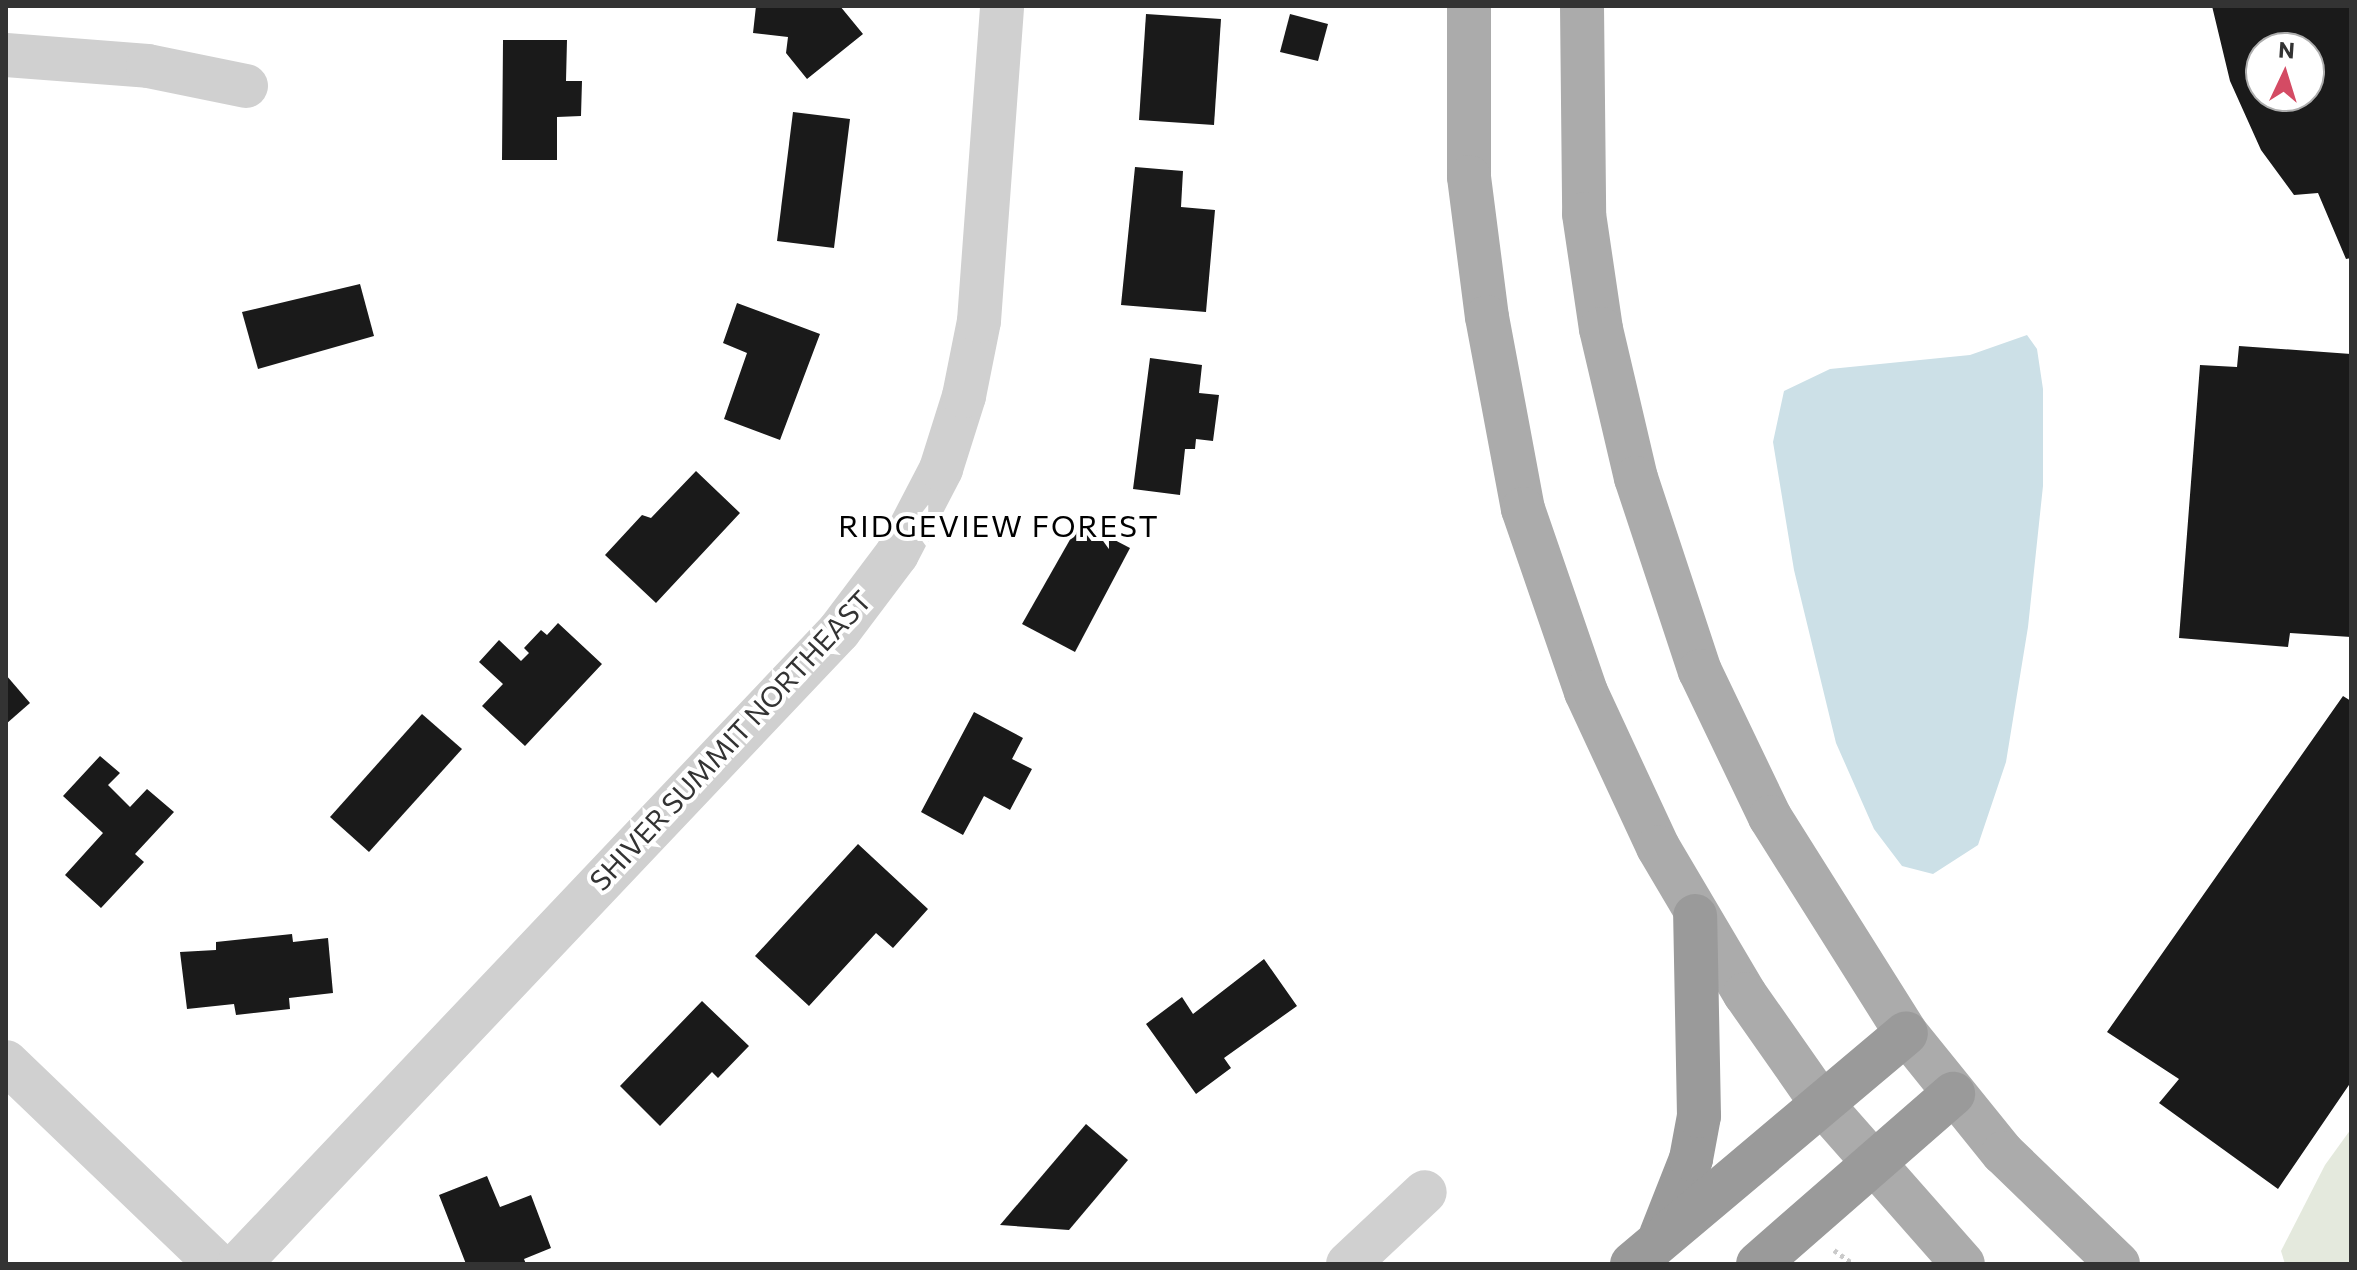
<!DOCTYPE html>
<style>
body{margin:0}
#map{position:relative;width:2357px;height:1270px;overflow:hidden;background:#fff;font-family:Commissioner,sans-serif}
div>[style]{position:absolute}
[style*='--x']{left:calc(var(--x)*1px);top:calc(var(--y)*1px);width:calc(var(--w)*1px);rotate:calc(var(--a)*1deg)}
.green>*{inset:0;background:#e4e9dd}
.water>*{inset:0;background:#cce0e7}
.building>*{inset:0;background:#1a1a1a}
.path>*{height:5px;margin-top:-2.5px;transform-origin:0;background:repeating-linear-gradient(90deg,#cacaca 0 4px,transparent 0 8px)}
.minor>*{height:44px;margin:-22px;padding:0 22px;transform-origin:22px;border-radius:22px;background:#d0d0d0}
.major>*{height:44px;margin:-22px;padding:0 22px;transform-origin:22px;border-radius:22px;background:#ababab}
.highway>*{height:44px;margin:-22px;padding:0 22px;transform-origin:22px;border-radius:22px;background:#9a9a9a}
span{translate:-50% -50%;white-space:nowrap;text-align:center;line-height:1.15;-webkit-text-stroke:8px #fff;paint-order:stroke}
.street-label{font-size:28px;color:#333}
.neighbourhood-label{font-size:30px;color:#000;letter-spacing:2px}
.frame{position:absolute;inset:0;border:8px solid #333;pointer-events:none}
.north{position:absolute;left:2245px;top:32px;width:80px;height:80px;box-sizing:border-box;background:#fff;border:2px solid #adadad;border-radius:50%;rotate:4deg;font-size:22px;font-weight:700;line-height:32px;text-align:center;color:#333}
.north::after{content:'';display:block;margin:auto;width:28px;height:36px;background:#d44b64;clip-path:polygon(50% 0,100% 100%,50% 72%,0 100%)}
</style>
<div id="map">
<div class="green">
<i style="clip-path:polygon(2351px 1129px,2351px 1264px,2285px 1264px,2281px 1251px,2325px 1165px)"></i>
</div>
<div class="water">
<i style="clip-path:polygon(2027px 335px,2037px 349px,2043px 389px,2043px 486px,2028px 627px,2006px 762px,1978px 845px,1933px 874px,1902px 866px,1874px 829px,1836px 743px,1794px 570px,1773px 442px,1784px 391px,1830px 369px,1970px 355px)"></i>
</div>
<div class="building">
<i style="clip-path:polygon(756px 6px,840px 6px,863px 34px,807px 79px,786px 53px,788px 37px,753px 33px)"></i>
<i style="clip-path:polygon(evenodd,2212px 6px,2351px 6px,2351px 258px,2346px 259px,2318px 193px,2294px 195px,2261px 150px,2230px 81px,2212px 6px,2261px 48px,2309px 48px,2309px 96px,2261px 96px,2261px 48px)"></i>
<i style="clip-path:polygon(1146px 14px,1221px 19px,1214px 125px,1139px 120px)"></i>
<i style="clip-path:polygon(1290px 14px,1328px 24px,1318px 61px,1280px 52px)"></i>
<i style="clip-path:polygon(503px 40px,567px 40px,566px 81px,582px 81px,581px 116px,557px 117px,557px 160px,502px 160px)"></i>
<i style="clip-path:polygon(793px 112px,850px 119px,834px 248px,777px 241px)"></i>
<i style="clip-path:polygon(1135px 167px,1183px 171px,1181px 207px,1215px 210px,1206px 312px,1121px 305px)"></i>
<i style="clip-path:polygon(360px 284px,374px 336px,258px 369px,242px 312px)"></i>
<i style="clip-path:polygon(737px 303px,820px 334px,780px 440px,724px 419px,747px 353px,723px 343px)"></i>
<i style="clip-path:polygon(2239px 346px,2351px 354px,2351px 637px,2290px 633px,2288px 647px,2179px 638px,2200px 365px,2237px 367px)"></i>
<i style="clip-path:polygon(1150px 358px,1202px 365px,1199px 393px,1219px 395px,1213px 441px,1196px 439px,1195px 449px,1185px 449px,1180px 495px,1133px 489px)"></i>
<i style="clip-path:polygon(696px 471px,740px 513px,656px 603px,605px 555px,642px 515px,651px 518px)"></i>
<i style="clip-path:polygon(1080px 522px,1130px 548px,1075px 652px,1022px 624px)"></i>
<i style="clip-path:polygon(558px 623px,602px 664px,525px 746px,482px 706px,503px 684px,479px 662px,499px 640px,521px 661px,529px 653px,524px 648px,541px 630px,547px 635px)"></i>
<i style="clip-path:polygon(6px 675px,30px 703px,6px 724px)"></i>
<i style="clip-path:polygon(2343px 696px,2351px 701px,2351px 1082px,2278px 1189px,2159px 1103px,2179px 1079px,2107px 1032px)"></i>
<i style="clip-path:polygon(974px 712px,1023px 738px,1012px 759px,1032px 769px,1010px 810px,984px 796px,963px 835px,921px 812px)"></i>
<i style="clip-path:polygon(422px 714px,462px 749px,369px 852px,330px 817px)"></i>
<i style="clip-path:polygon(100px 756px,120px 773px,108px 785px,130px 807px,147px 789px,174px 812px,135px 854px,144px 862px,101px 908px,65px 875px,103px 833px,63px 796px)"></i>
<i style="clip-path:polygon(858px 844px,928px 909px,893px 948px,876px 933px,809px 1006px,755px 956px)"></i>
<i style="clip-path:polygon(292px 934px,293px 942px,328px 938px,333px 993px,289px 998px,290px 1009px,236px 1015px,234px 1004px,187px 1009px,180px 952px,216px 950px,216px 942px)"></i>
<i style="clip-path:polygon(1264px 959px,1297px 1006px,1224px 1058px,1231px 1068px,1196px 1094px,1146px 1024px,1182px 997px,1193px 1014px)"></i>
<i style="clip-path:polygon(702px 1001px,749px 1046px,718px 1078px,712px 1072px,660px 1126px,620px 1086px)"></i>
<i style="clip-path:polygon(1086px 1124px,1128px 1160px,1069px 1230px,1000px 1225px)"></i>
<i style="clip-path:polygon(487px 1176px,500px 1207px,531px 1195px,551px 1248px,524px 1259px,526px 1264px,466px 1264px,439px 1195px)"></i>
</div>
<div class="path">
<i style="--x:1834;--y:1250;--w:24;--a:36"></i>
</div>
<div class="minor">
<i style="--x:6;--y:55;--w:142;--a:4.4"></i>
<i style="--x:148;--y:66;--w:100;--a:11.5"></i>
<i style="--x:6;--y:1062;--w:292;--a:43.8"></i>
<i style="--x:239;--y:1264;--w:872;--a:-46.53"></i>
<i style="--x:839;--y:631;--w:96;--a:-53"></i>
<i style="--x:897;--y:554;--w:96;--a:-62.6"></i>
<i style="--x:941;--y:469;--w:77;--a:-72.5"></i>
<i style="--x:964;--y:396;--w:76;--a:-78.7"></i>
<i style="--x:979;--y:321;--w:316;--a:-85.8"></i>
<i style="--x:1348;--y:1264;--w:105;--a:-43.1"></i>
</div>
<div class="major">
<i style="--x:1469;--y:6;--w:171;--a:90"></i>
<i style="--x:1469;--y:177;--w:141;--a:82.7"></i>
<i style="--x:1487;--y:317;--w:195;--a:79.4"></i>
<i style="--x:1523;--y:509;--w:194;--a:71"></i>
<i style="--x:1586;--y:692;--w:171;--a:65.1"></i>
<i style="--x:1658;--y:847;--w:171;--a:59.4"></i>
<i style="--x:1745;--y:994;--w:134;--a:55"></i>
<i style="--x:1822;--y:1104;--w:213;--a:48.6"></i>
<i style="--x:1582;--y:6;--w:208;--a:89.4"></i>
<i style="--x:1584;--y:214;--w:116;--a:81.6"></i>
<i style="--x:1601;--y:329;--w:153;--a:76.8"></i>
<i style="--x:1636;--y:478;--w:203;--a:71.7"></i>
<i style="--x:1700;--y:671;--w:162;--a:64.4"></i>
<i style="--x:1770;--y:817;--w:255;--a:57.8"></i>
<i style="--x:1906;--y:1033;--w:154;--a:51.1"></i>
<i style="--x:2003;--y:1153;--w:160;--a:44"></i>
</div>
<div class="highway">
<i style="--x:1661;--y:1235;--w:82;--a:-68.5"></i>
<i style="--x:1691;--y:1159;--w:44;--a:-79.5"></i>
<i style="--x:1699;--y:1116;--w:200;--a:-91.1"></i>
<i style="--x:1632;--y:1264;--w:358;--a:-40.1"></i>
<i style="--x:1758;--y:1264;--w:259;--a:-41.1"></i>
</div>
<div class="street-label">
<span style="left:730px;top:740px;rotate:-47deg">SHIVER SUMMIT NORTHEAST</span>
</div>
<div class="neighbourhood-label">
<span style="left:999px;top:525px">RIDGEVIEW FOREST</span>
</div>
<div class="frame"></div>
<div class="north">N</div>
</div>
